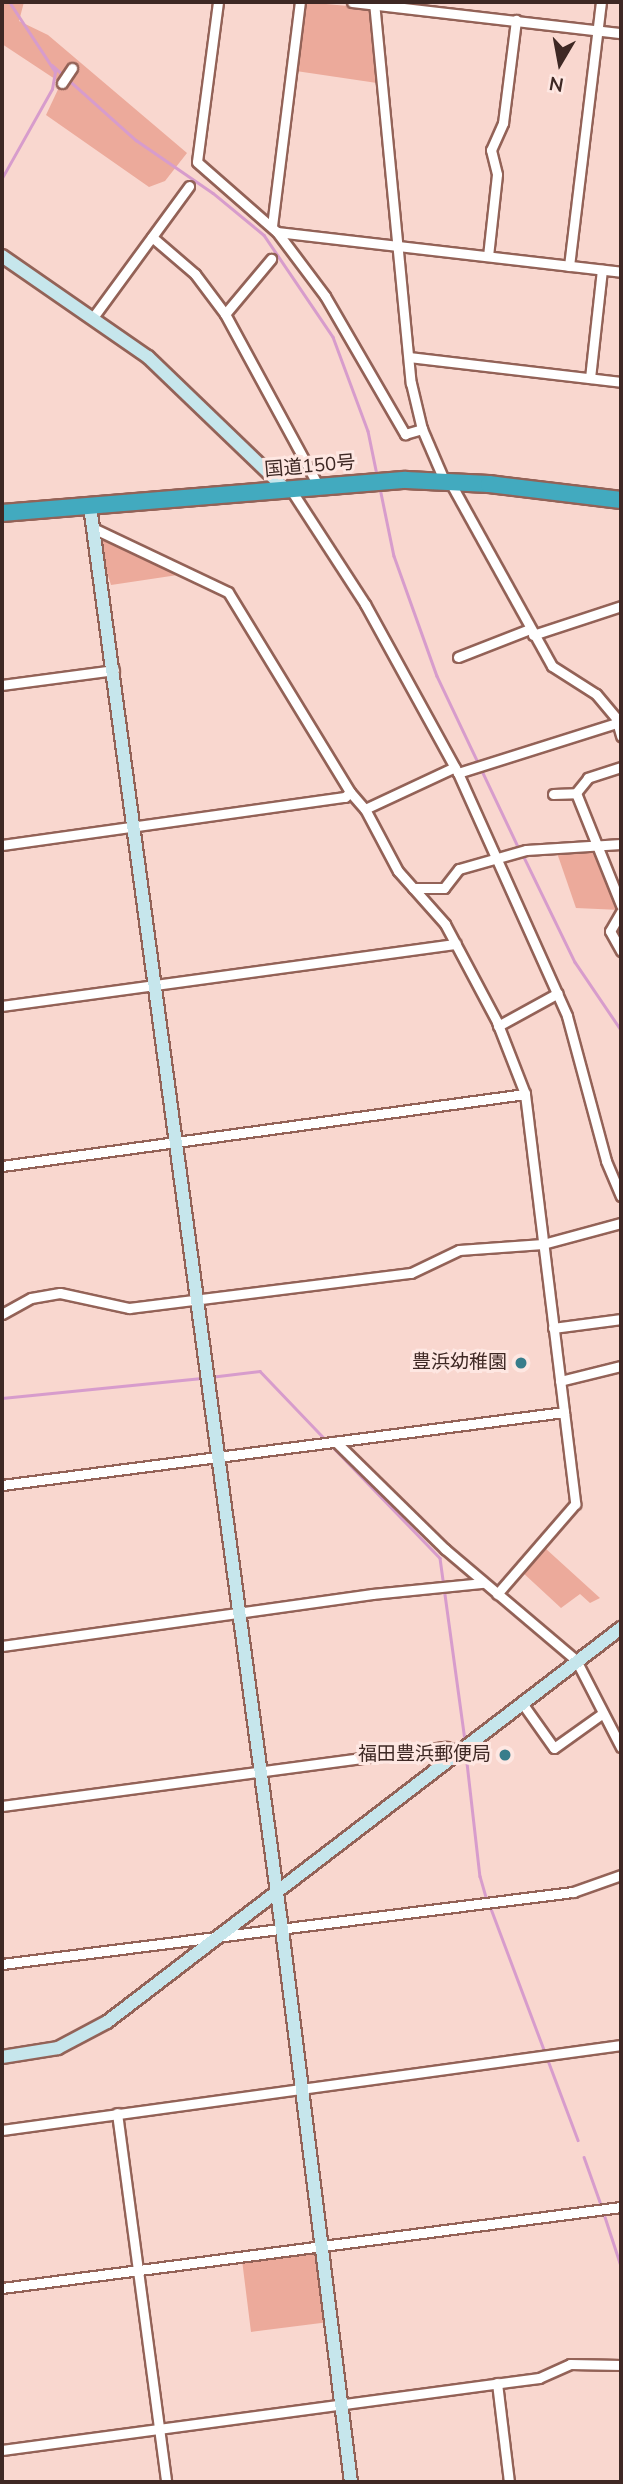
<!DOCTYPE html>
<meta charset="utf-8">
<style>
body{margin:0}
#map{position:relative;width:623px;height:2484px;overflow:hidden;background:#f9d7cf;font-family:"Nunito Sans","Noto Sans JP",sans-serif}
div>[style]{position:absolute}
[style*='--x']{left:calc(var(--x)*1px);top:calc(var(--y)*1px);width:calc(var(--w)*1px);rotate:calc(var(--a)*1deg)}
.green>*{inset:0;background:#ecaa9b}
.stream>*{height:2.5px;margin:-1.25px;padding:0 1.25px;transform-origin:1.25px;border-radius:1.25px;background:#d79ccc}
.roads{filter:drop-shadow(2px 0 #936257) drop-shadow(-2px 0 #936257) drop-shadow(0 2px #936257) drop-shadow(0 -2px #936257)}
.street>*{height:9px;margin:-4.5px;padding:0 4.5px;transform-origin:4.5px;border-radius:4.5px;background:#fff}
.secondary>*{height:12px;margin:-6px;padding:0 6px;transform-origin:6px;border-radius:6px;background:#c6e6ec}
.highway>*{height:16px;margin:-8px;padding:0 8px;transform-origin:8px;border-radius:8px;background:#42aabf}
.dots>*{width:19px;height:19px;translate:-50% -50%;box-sizing:border-box;border:4px solid #fee7e2;border-radius:50%}
span{translate:-50% -50%;white-space:nowrap;text-align:center;line-height:1.15;-webkit-text-stroke:6px #fee7e2;paint-order:stroke}
.street-label{font-size:19px;color:#3e2824}
.poi-label{font-size:19px;color:#3e2824}
.right{translate:-100% -50%;text-align:right}
.frame{position:absolute;inset:0;border:4px solid #3e2824;pointer-events:none}
.north{position:absolute;left:525px;top:28px;width:70px;height:70px;-webkit-text-stroke:5px #fee7e2;paint-order:stroke;rotate:190deg;font-size:19px;font-weight:700;line-height:28px;text-align:center;color:#3e2824}
.north::after{content:'';display:block;margin:auto;width:24px;height:32px;background:#3e2824;clip-path:polygon(50% 0,100% 100%,50% 72%,0 100%)}
</style>
<div id="map">
<div class="green">
<i style="clip-path:polygon(2px 2px,24px 2px,19px 21px,48px 35px,187px 153px,165px 181px,149px 187px,46px 115px,61px 83px,2px 44px)"></i>
<i style="clip-path:polygon(304px 2px,370px 8px,377px 83px,296px 71px)"></i>
<i style="clip-path:polygon(93px 528px,191px 573px,111px 585px)"></i>
<i style="clip-path:polygon(556px 850px,596px 850px,620px 910px,576px 908px)"></i>
<i style="clip-path:polygon(545px 1548px,600px 1598px,590px 1603px,580px 1594px,561px 1608px,521px 1571px)"></i>
<i style="clip-path:polygon(318px 2251px,329px 2322px,251px 2332px,242px 2260px)"></i>
</div>
<div class="stream">
<i style="--x:52;--y:65;--w:113;--a:41.8"></i>
<i style="--x:136;--y:140;--w:93;--a:34.5"></i>
<i style="--x:213;--y:193;--w:66;--a:39.5"></i>
<i style="--x:264;--y:235;--w:123;--a:55.9"></i>
<i style="--x:333;--y:337;--w:100;--a:69.6"></i>
<i style="--x:368;--y:431;--w:45;--a:78.4"></i>
<i style="--x:2;--y:178;--w:102;--a:-60.7"></i>
<i style="--x:52;--y:89;--w:17;--a:-80"></i>
<i style="--x:55;--y:72;--w:84;--a:-123.3"></i>
<i style="--x:380;--y:488;--w:69;--a:78.4"></i>
<i style="--x:394;--y:556;--w:127;--a:70.3"></i>
<i style="--x:437;--y:676;--w:191;--a:64.6"></i>
<i style="--x:523;--y:855;--w:119;--a:64.1"></i>
<i style="--x:575;--y:962;--w:82;--a:55.9"></i>
<i style="--x:210;--y:1377;--w:50;--a:-6.8"></i>
<i style="--x:260;--y:1371;--w:94;--a:46.3"></i>
<i style="--x:2;--y:1398;--w:203;--a:-5.7"></i>
<i style="--x:330;--y:1444;--w:158;--a:46"></i>
<i style="--x:440;--y:1558;--w:185;--a:82.2"></i>
<i style="--x:466;--y:1754;--w:123;--a:83.5"></i>
<i style="--x:480;--y:1876;--w:25;--a:74"></i>
<i style="--x:490;--y:1906;--w:250;--a:69.4"></i>
<i style="--x:584;--y:2157;--w:48;--a:70.4"></i>
<i style="--x:605;--y:2217;--w:52;--a:71.9"></i>
</div>
<div class="roads">
<div class="street">
<i style="--x:218;--y:2;--w:161;--a:97.5"></i>
<i style="--x:197;--y:162;--w:106;--a:41.2"></i>
<i style="--x:277;--y:232;--w:80;--a:53.1"></i>
<i style="--x:325;--y:296;--w:160;--a:59.9"></i>
<i style="--x:405;--y:434;--w:18;--a:-16"></i>
<i style="--x:352;--y:2;--w:271;--a:6.6"></i>
<i style="--x:374;--y:2;--w:383;--a:84.5"></i>
<i style="--x:411;--y:383;--w:47;--a:76.6"></i>
<i style="--x:422;--y:429;--w:56;--a:66.7"></i>
<i style="--x:62;--y:83;--w:18;--a:-56"></i>
<i style="--x:272;--y:226;--w:226;--a:-82.9"></i>
<i style="--x:277;--y:232;--w:346;--a:6.6"></i>
<i style="--x:152;--y:237;--w:57;--a:40.7"></i>
<i style="--x:195;--y:274;--w:50;--a:53.1"></i>
<i style="--x:225;--y:314;--w:197;--a:61.5"></i>
<i style="--x:488;--y:256;--w:82;--a:-83.7"></i>
<i style="--x:497;--y:174;--w:25;--a:-104"></i>
<i style="--x:491;--y:150;--w:30;--a:-66"></i>
<i style="--x:503;--y:123;--w:104;--a:-82.8"></i>
<i style="--x:569;--y:266;--w:266;--a:-83.1"></i>
<i style="--x:225;--y:314;--w:72;--a:-50.1"></i>
<i style="--x:94;--y:316;--w:161;--a:-53.8"></i>
<i style="--x:409;--y:357;--w:213;--a:6.7"></i>
<i style="--x:590;--y:378;--w:109;--a:-83.7"></i>
<i style="--x:450;--y:482;--w:210;--a:61"></i>
<i style="--x:552;--y:666;--w:52;--a:32.5"></i>
<i style="--x:596;--y:694;--w:31;--a:50"></i>
<i style="--x:616;--y:718;--w:19;--a:74"></i>
<i style="--x:291;--y:490;--w:136;--a:57"></i>
<i style="--x:365;--y:604;--w:193;--a:61.2"></i>
<i style="--x:458;--y:773;--w:266;--a:65.8"></i>
<i style="--x:567;--y:1016;--w:150;--a:74.9"></i>
<i style="--x:606;--y:1161;--w:38;--a:67"></i>
<i style="--x:93;--y:528;--w:149;--a:25.4"></i>
<i style="--x:228;--y:592;--w:234;--a:58.6"></i>
<i style="--x:350;--y:792;--w:23;--a:49"></i>
<i style="--x:365;--y:809;--w:70;--a:62"></i>
<i style="--x:398;--y:871;--w:71;--a:48.4"></i>
<i style="--x:445;--y:924;--w:111;--a:62"></i>
<i style="--x:497;--y:1022;--w:77;--a:68.7"></i>
<i style="--x:525;--y:1094;--w:413;--a:83"></i>
<i style="--x:575;--y:1504;--w:119;--a:130.9"></i>
<i style="--x:533;--y:635;--w:93;--a:-18.2"></i>
<i style="--x:458;--y:657;--w:77;--a:-21.3"></i>
<i style="--x:2;--y:685;--w:113;--a:-7.6"></i>
<i style="--x:621;--y:767;--w:35;--a:162"></i>
<i style="--x:588;--y:778;--w:19;--a:129"></i>
<i style="--x:576;--y:793;--w:121;--a:68.1"></i>
<i style="--x:458;--y:773;--w:167;--a:-17.5"></i>
<i style="--x:553;--y:794;--w:23;--a:-2"></i>
<i style="--x:365;--y:809;--w:99;--a:-25"></i>
<i style="--x:2;--y:845;--w:346;--a:-8"></i>
<i style="--x:345;--y:797;--w:7;--a:-45"></i>
<i style="--x:413;--y:888;--w:31;--a:0"></i>
<i style="--x:444;--y:888;--w:24;--a:-52"></i>
<i style="--x:459;--y:869;--w:70;--a:-15.8"></i>
<i style="--x:526;--y:850;--w:95;--a:-3.6"></i>
<i style="--x:621;--y:912;--w:22;--a:120"></i>
<i style="--x:610;--y:931;--w:23;--a:61"></i>
<i style="--x:2;--y:1006;--w:458;--a:-7.8"></i>
<i style="--x:498;--y:1026;--w:68;--a:-28.8"></i>
<i style="--x:2;--y:1166;--w:528;--a:-7.84"></i>
<i style="--x:2;--y:1314;--w:33;--a:-29"></i>
<i style="--x:31;--y:1298;--w:29;--a:-10"></i>
<i style="--x:60;--y:1293;--w:71;--a:12.3"></i>
<i style="--x:129;--y:1308;--w:284;--a:-7.1"></i>
<i style="--x:411;--y:1273;--w:53;--a:-25.6"></i>
<i style="--x:459;--y:1250;--w:84;--a:-4.1"></i>
<i style="--x:543;--y:1244;--w:81;--a:-15.1"></i>
<i style="--x:553;--y:1328;--w:69;--a:-7.5"></i>
<i style="--x:560;--y:1381;--w:63;--a:-13.8"></i>
<i style="--x:336;--y:1442;--w:153;--a:44.5"></i>
<i style="--x:445;--y:1549;--w:172;--a:40.3"></i>
<i style="--x:576;--y:1660;--w:98;--a:62.7"></i>
<i style="--x:2;--y:1485;--w:567;--a:-7.4"></i>
<i style="--x:2;--y:1646;--w:374;--a:-8"></i>
<i style="--x:372;--y:1594;--w:112;--a:-5.7"></i>
<i style="--x:522;--y:1703;--w:55;--a:54.6"></i>
<i style="--x:554;--y:1748;--w:60;--a:-35.5"></i>
<i style="--x:2;--y:1806;--w:448;--a:-7.6"></i>
<i style="--x:446;--y:1747;--w:16;--a:14"></i>
<i style="--x:2;--y:1964;--w:576;--a:-7.19"></i>
<i style="--x:573;--y:1892;--w:51;--a:-19.5"></i>
<i style="--x:117;--y:2113;--w:372;--a:82.4"></i>
<i style="--x:2;--y:2130;--w:625;--a:-7.82"></i>
<i style="--x:2;--y:2288;--w:624;--a:-7.46"></i>
<i style="--x:497;--y:2383;--w:100;--a:83.1"></i>
<i style="--x:2;--y:2450;--w:542;--a:-7.64"></i>
<i style="--x:539;--y:2378;--w:34;--a:-24"></i>
<i style="--x:570;--y:2364;--w:51;--a:1.1"></i>
</div>
<div class="secondary">
<i style="--x:2;--y:256;--w:178;--a:34.7"></i>
<i style="--x:148;--y:357;--w:192;--a:43.9"></i>
<i style="--x:90;--y:506;--w:1436;--a:82.32"></i>
<i style="--x:282;--y:1929;--w:557;--a:82.89"></i>
<i style="--x:2;--y:2057;--w:57;--a:-9.1"></i>
<i style="--x:58;--y:2048;--w:55;--a:-28"></i>
<i style="--x:107;--y:2022;--w:648;--a:-37.47"></i>
</div>
<div class="highway">
<i style="--x:2;--y:513;--w:405;--a:-4.7"></i>
<i style="--x:406;--y:480;--w:83;--a:2.8"></i>
<i style="--x:489;--y:484;--w:133;--a:6.9"></i>
</div>
</div>
<div class="dots">
<i style="left:521px;top:1363px;background:#387d8b"></i>
<i style="left:505px;top:1755px;background:#387d8b"></i>
</div>
<div class="street-label">
<span style="left:310px;top:467px;rotate:-5deg">国道150号</span>
</div>
<div class="poi-label">
<span class="right" style="left:507px;top:1363px">豊浜幼稚園</span>
<span class="right" style="left:491px;top:1755px">福田豊浜郵便局</span>
</div>
<div class="frame"></div>
<div class="north">N</div>
</div>
